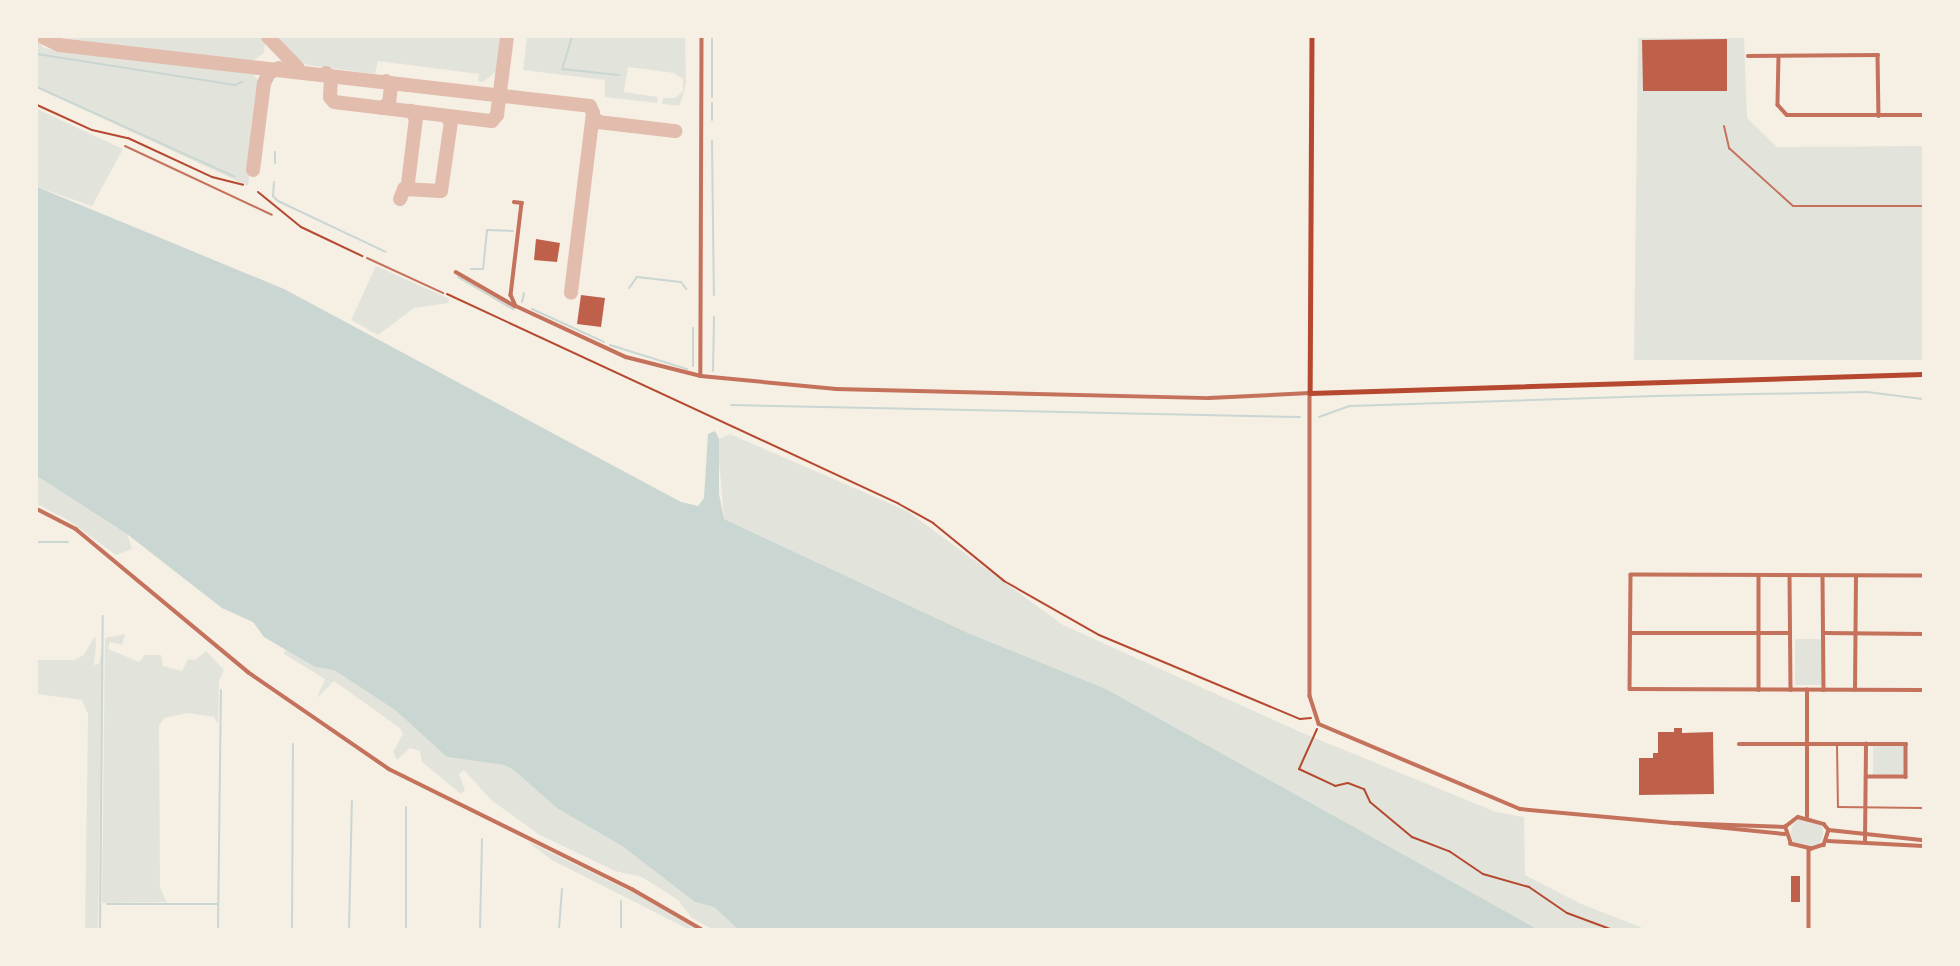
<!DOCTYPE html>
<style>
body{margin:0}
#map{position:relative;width:1960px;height:966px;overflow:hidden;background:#f6efe4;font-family:Arial,sans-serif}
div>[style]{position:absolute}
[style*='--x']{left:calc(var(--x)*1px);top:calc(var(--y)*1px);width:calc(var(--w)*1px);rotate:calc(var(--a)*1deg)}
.green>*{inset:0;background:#e2e4dc}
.round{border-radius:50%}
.water>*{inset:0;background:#c9d6d2}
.stream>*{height:2px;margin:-1px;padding:0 1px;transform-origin:1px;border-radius:1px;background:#c9d6d2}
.taxiway>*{height:14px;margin:-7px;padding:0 7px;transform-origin:7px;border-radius:7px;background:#e2bdae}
.building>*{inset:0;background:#bf614a}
.path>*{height:2px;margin:-1px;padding:0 1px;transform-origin:1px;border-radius:1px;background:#b5482f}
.service>*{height:2px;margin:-1px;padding:0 1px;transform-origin:1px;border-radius:1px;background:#c5725c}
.minor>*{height:3.5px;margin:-1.75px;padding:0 1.75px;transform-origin:1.75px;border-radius:1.75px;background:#c5725c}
.tertiary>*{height:3.5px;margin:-1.75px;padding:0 1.75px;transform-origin:1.75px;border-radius:1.75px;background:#c5725c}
.secondary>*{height:4.5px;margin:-2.25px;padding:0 2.25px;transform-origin:2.25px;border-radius:2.25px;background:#b5482f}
span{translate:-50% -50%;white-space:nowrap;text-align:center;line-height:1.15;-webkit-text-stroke:6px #f6efe4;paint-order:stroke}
.frame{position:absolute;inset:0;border:38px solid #f6efe4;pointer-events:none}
</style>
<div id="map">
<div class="green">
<i style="clip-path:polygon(57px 37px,261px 37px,265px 42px,264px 53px,250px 63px)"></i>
<i style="clip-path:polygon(276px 37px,501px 37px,497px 71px,483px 82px,478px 81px,479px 74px,378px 61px,375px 74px,307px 65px,290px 55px)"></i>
<i style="clip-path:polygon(527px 37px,685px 37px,686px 82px,683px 96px,679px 106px,662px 104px,663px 98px,675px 98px,683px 91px,683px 79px,674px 73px,628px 67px,624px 92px,658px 97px,657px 103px,605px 97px,605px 80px,523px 70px)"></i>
<i style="clip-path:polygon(1638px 37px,1744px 37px,1747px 118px,1777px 147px,1923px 146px,1923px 360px,1634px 360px)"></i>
<i style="clip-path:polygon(37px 40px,44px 48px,253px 74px,260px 83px,248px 186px,37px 88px)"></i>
<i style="clip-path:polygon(37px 109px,123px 149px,92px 206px,37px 187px)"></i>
<i style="clip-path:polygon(376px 266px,448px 298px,449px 303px,414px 308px,378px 335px,351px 320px)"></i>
<i style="clip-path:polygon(730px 434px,907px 511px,1063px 625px,1305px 734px,1496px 812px,1524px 817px,1525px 875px,1579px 903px,1645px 929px,1537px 929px,1106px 689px,968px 633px,724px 519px,718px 449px,719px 439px)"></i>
<i style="clip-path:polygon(37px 476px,127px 534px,132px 549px,116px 555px,68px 520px,37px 504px)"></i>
<i style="clip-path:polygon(125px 634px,122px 645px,110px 642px,108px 649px,139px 662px,145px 655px,161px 655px,163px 666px,182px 671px,188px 659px,195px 660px,206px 651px,224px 670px,219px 681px,218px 724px,214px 717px,187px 713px,164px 718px,159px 726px,160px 888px,167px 902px,102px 903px,105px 638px)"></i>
<i style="clip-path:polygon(95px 636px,96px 645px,94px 665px,99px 664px,102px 647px,98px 929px,85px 929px,88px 714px,82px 700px,37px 694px,37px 660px,74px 660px,84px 655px)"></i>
<i style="clip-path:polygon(1795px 639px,1822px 639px,1822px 685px,1795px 685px)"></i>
<i style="clip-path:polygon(286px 647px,315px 667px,334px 670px,395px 710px,447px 757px,504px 765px,515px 770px,558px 809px,622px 846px,695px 902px,714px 907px,738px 929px,712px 929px,692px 918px,678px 900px,642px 877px,615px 871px,538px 834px,491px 800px,464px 770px,459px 774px,465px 790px,461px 794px,422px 762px,420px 751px,410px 748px,397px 760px,393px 752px,403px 734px,400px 728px,334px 681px,317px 698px,325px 679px,284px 654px)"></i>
<i style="clip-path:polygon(1904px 746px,1904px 774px,1873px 775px,1873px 746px)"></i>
<i class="round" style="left:1791px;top:817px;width:32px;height:32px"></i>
<i style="clip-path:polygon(527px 841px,636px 894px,697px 929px,688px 929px,552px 860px)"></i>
</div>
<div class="water">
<i style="clip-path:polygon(37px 187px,284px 289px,681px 502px,698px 506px,704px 498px,708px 434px,715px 431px,719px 439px,719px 494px,724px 519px,968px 633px,1106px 689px,1537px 929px,738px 929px,714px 907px,695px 902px,622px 846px,558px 809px,514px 770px,504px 765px,447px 757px,395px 710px,334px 670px,315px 667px,264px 637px,253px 622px,222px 608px,127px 534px,37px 476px)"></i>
</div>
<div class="stream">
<i style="--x:572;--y:37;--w:34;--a:107"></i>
<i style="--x:562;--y:69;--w:57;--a:6"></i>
<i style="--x:712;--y:37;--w:60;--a:90"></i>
<i style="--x:37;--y:54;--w:200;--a:8.9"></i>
<i style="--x:235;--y:85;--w:8;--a:-23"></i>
<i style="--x:37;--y:87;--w:217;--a:24.4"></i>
<i style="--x:712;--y:103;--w:17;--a:90"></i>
<i style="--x:712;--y:141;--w:154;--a:89.3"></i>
<i style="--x:275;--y:163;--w:11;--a:-90"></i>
<i style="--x:274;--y:182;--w:14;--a:94"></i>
<i style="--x:273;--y:196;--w:7;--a:45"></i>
<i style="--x:278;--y:201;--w:119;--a:25.3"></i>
<i style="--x:471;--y:269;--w:12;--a:0"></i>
<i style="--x:483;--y:269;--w:39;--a:-84"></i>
<i style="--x:487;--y:230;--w:26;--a:2"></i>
<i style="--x:458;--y:277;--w:64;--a:30.2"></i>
<i style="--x:629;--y:288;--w:14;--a:-54"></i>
<i style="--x:637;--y:277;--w:44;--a:6.5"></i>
<i style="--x:681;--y:282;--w:9;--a:54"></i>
<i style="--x:522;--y:302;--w:9;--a:-77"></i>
<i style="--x:532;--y:309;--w:79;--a:24.6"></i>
<i style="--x:610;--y:345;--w:81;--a:17.3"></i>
<i style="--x:693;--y:366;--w:38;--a:-90"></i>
<i style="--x:713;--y:371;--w:54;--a:-88.9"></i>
<i style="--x:731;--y:405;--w:569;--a:1.21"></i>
<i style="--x:1319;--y:417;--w:33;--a:-20"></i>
<i style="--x:1350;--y:406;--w:305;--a:-1.9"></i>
<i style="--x:1655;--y:396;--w:212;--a:-1.1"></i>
<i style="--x:1867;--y:392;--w:56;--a:7.1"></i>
<i style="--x:37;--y:542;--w:31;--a:0"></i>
<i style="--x:107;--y:904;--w:111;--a:0"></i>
<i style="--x:100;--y:929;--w:313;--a:-89.5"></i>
<i style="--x:218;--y:929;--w:239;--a:-89.3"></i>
<i style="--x:292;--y:929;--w:185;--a:-89.7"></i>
<i style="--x:349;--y:929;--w:128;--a:-88.7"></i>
<i style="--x:406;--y:929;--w:122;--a:-90"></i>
<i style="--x:480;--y:929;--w:90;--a:-88.7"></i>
<i style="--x:559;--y:929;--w:40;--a:-85.7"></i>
<i style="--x:621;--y:929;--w:28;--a:-90"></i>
</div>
<div class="taxiway">
<i style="--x:42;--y:37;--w:19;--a:25"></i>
<i style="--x:59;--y:45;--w:534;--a:6.55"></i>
<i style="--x:590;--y:106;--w:8;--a:67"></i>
<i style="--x:593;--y:113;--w:181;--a:97"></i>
<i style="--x:268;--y:37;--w:43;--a:45.9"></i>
<i style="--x:326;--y:73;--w:7;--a:45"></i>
<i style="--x:331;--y:78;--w:19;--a:93"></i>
<i style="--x:330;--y:97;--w:6;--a:51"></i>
<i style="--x:334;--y:102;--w:159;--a:6.9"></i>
<i style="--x:492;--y:121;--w:8;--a:-50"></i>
<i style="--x:497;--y:115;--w:79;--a:-82.7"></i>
<i style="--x:382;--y:108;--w:9;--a:-36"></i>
<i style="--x:389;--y:103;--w:17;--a:-83"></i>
<i style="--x:391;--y:86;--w:7;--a:-135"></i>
<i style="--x:593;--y:116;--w:8;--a:50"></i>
<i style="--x:598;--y:122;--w:78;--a:6.7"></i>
<i style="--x:253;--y:170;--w:88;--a:-82.8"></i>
<i style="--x:264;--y:83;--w:11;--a:-63"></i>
<i style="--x:269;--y:73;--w:11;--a:-27"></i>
<i style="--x:408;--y:183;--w:65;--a:-83"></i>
<i style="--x:416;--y:118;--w:9;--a:-126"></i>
<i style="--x:400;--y:199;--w:11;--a:-68"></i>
<i style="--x:404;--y:189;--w:37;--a:3"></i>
<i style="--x:441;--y:191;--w:70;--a:-81.8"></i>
<i style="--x:451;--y:122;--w:8;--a:-130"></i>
</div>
<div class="building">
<i style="clip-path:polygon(1727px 39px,1727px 91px,1643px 91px,1642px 40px)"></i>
<i style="clip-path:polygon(536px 239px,560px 243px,557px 262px,534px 260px)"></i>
<i style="clip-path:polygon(581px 295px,605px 298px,601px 327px,577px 324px)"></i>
<i style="clip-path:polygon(1674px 728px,1682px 728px,1682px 733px,1713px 732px,1714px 794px,1639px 795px,1639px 758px,1653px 758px,1653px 753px,1658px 753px,1658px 732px,1674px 732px)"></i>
<i style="clip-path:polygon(1791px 876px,1800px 876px,1800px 902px,1791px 902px)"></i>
</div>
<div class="path">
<i style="--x:37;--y:105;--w:60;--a:24.4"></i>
<i style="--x:92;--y:130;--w:37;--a:13"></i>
<i style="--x:128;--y:138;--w:93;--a:24.9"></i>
<i style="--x:212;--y:177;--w:32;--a:14"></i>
<i style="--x:258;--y:192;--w:55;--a:39.1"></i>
<i style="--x:301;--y:227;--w:68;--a:25.4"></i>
<i style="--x:447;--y:294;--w:498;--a:24.9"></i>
<i style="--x:899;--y:504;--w:39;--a:29"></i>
<i style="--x:933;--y:523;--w:92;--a:39.2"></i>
<i style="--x:1004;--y:581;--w:109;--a:29.6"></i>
<i style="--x:1099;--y:635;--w:218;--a:22.7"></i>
<i style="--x:1300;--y:719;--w:11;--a:-5"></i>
<i style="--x:1317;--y:729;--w:44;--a:114.2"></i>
<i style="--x:1299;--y:769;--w:40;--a:25"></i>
<i style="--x:1335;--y:786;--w:13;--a:-13"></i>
<i style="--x:1348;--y:783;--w:17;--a:21"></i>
<i style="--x:1364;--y:789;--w:14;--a:65"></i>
<i style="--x:1370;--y:802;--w:55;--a:39.8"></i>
<i style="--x:1412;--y:837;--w:40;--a:21"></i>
<i style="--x:1449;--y:851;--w:41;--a:34.1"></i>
<i style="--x:1483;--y:874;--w:48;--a:15.8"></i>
<i style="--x:1529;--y:887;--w:46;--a:34.4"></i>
<i style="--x:1567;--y:913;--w:46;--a:20.4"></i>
</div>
<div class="service">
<i style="--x:1724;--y:126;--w:23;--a:77"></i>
<i style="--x:1729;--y:148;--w:86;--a:42.2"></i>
<i style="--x:1793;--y:206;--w:130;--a:0"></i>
<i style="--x:125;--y:146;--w:162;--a:25.1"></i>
<i style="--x:367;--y:258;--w:84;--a:24.7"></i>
<i style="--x:1837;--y:746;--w:61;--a:89.1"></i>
<i style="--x:1838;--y:807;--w:85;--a:0.7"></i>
</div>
<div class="minor">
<i style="--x:1748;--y:56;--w:130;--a:-0.4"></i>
<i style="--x:1878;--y:55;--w:61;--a:89.1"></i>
<i style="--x:1779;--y:56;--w:49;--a:91.2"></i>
<i style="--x:1778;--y:105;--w:13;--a:48"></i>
<i style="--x:1787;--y:115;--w:136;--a:0"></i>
<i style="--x:514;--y:202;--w:8;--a:7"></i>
<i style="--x:522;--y:203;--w:93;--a:96.8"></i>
<i style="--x:511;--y:295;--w:12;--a:66"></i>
<i style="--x:516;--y:306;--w:121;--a:24.9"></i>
<i style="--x:626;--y:357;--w:77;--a:14.2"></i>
<i style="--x:456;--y:272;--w:68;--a:30"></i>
<i style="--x:37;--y:509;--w:44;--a:27.1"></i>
<i style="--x:76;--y:529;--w:224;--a:39.7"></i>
<i style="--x:248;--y:672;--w:171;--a:34.5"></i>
<i style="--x:389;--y:769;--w:271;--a:26.3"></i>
<i style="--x:632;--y:889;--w:80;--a:30.1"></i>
<i style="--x:1790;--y:576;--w:114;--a:89.5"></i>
<i style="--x:1823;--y:576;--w:114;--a:89.5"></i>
<i style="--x:1923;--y:576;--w:292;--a:-179.8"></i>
<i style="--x:1631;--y:575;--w:114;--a:90.5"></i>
<i style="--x:1630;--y:689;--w:293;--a:0.2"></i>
<i style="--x:1759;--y:577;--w:113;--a:90"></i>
<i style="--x:1630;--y:633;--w:160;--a:0"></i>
<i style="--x:1824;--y:633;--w:99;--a:0.6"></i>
<i style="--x:1855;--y:690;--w:114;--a:-89.5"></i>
<i style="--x:1739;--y:744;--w:167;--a:0"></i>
<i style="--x:1906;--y:744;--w:33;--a:90"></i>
<i style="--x:1906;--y:777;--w:39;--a:180"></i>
<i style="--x:1807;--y:817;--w:127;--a:-90"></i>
<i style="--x:1865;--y:841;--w:97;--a:-89.4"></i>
<i style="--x:1809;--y:849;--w:80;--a:90"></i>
</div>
<div class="tertiary">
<i style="--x:702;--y:37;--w:339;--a:90.2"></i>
<i style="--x:701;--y:376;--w:136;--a:5.5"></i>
<i style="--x:836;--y:389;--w:373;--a:1.4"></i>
<i style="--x:1209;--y:398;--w:101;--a:-2.8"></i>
<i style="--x:1310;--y:393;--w:303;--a:90"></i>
<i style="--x:1310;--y:696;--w:29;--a:72"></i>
<i style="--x:1319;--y:724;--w:218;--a:22.9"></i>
<i style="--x:1520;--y:809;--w:156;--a:5.2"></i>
<i style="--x:1675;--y:823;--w:110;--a:2.1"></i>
<i style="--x:1798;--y:817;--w:27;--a:15"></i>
<i style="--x:1824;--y:824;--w:8;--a:50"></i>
<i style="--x:1829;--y:830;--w:16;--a:108"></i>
<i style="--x:1824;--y:845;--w:13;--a:162"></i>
<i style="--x:1812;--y:849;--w:22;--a:-167"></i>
<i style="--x:1791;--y:844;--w:18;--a:-109"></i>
<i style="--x:1785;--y:827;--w:16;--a:-38"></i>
<i style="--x:1676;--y:823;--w:109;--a:5.8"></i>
<i style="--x:1829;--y:830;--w:95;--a:6.1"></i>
<i style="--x:1828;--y:841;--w:95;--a:3"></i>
</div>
<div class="secondary">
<i style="--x:1312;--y:37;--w:356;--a:90.3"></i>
<i style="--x:1310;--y:393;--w:613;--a:-1.78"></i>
</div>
<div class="frame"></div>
</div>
